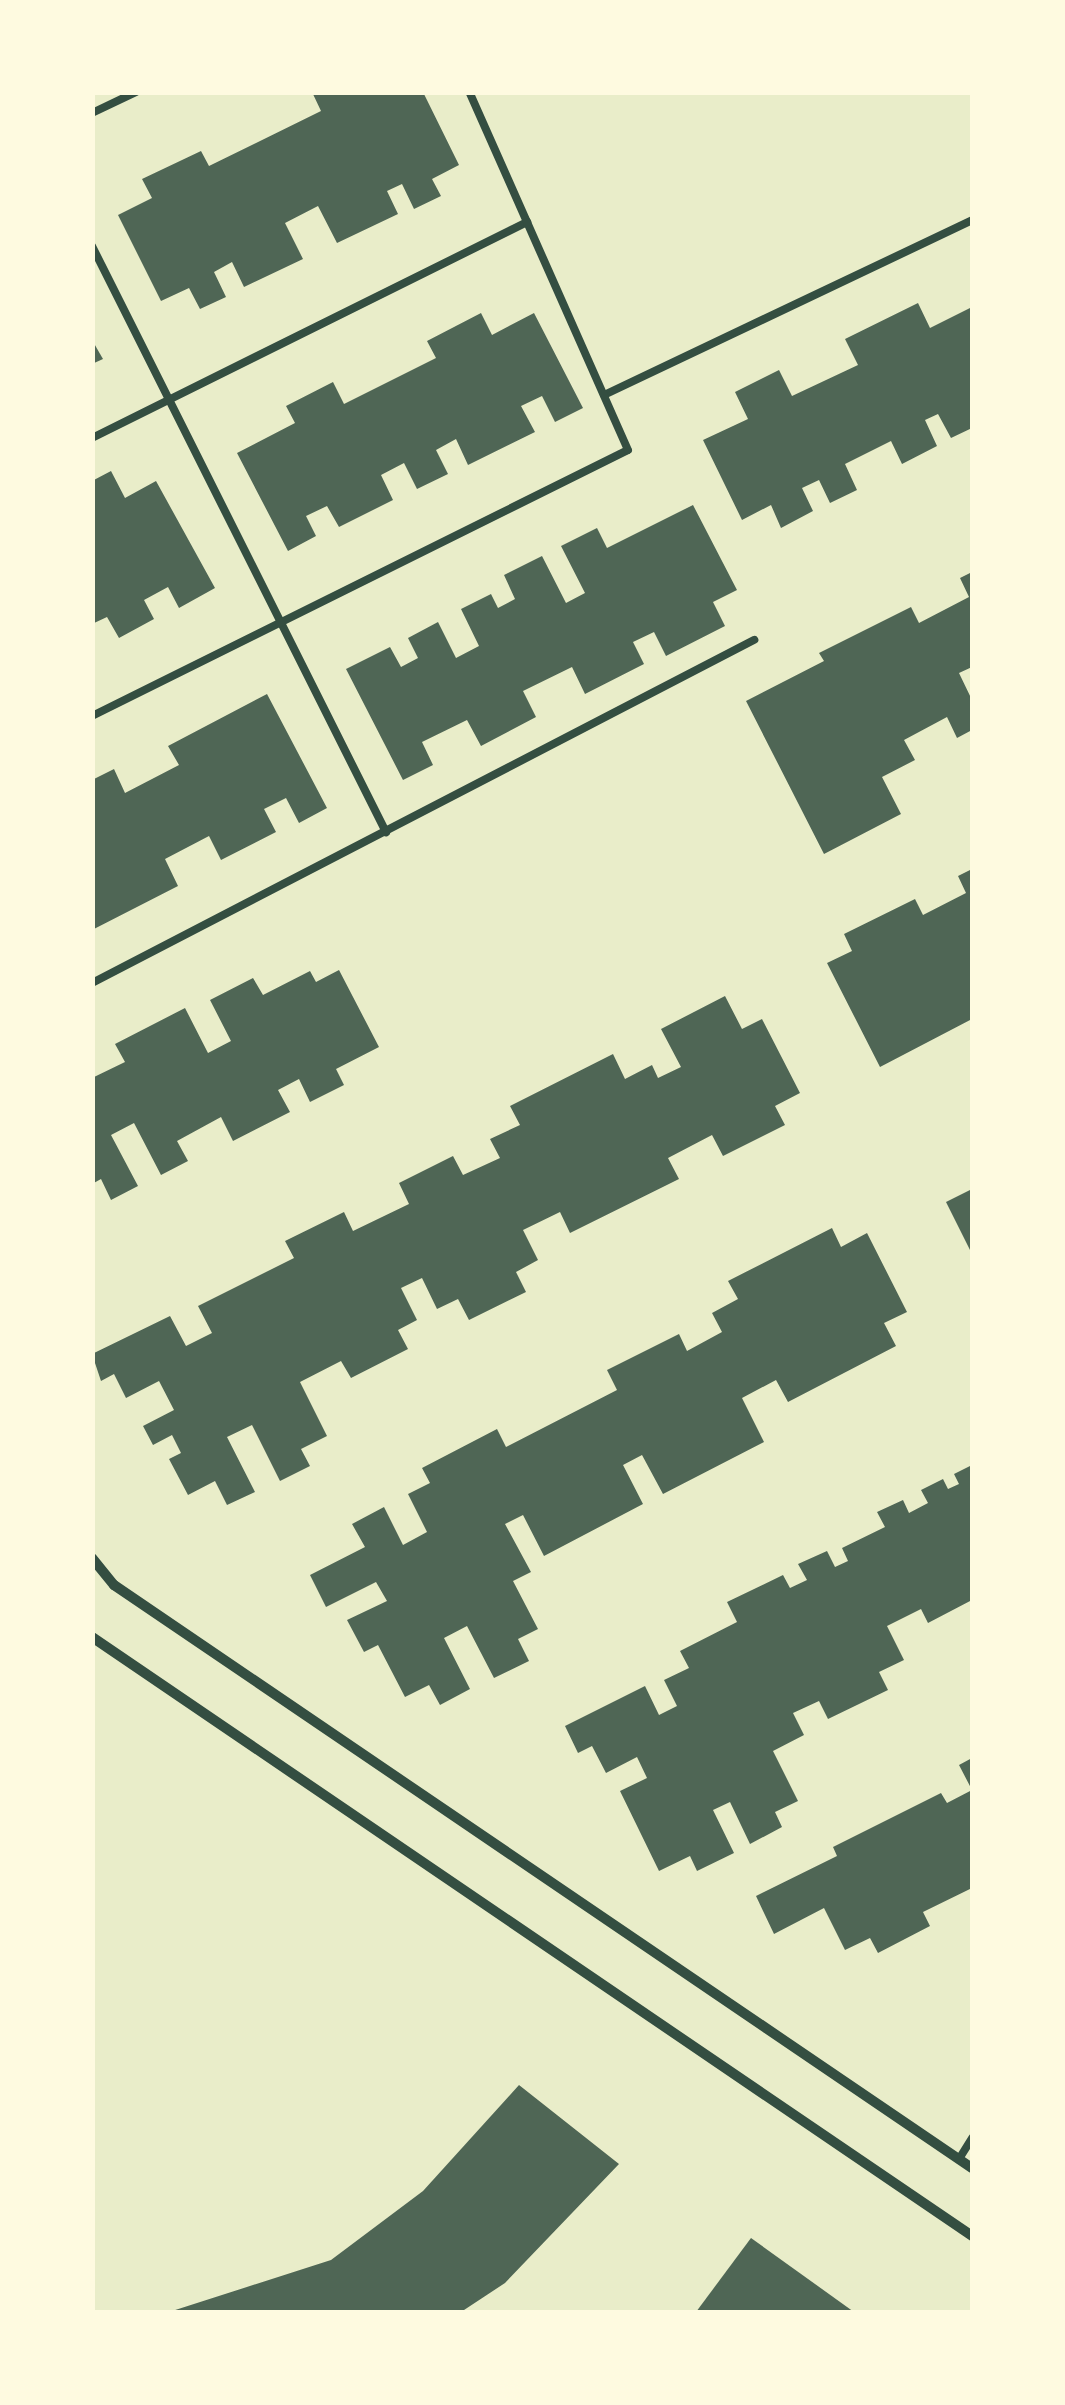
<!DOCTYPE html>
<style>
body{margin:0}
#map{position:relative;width:1065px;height:2405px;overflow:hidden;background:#e9edc9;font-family:"Golos Text",sans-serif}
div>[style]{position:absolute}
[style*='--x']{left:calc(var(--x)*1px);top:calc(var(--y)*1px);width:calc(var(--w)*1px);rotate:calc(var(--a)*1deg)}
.building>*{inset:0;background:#4f6655}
.service>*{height:8px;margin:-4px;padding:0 4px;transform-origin:4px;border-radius:4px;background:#344e41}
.minor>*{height:10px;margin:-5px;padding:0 5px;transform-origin:5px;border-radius:5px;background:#344e41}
span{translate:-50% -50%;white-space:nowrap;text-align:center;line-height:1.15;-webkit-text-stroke:10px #fefae0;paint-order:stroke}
.frame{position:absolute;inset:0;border:95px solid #fefae0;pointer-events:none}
</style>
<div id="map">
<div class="building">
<i style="clip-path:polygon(312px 92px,423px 92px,459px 165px,432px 179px,441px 196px,414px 209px,402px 184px,387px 191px,398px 214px,337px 243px,318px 206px,285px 223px,303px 259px,244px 287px,232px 262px,214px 272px,226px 297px,200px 309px,189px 288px,161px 301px,118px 215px,152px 198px,142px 179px,201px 151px,209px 166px,321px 111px)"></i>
<i style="clip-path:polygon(918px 303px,930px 328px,972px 307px,972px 428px,951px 438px,938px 414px,925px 420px,937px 446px,902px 464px,891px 441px,845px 464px,857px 490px,830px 503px,819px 480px,802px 488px,813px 511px,781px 528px,771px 505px,742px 520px,703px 440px,748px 419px,735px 392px,779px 370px,792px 396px,858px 365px,845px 339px)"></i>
<i style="clip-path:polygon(481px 313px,492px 335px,534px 313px,583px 408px,555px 422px,542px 396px,521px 406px,535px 432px,468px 465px,456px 439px,436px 450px,448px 474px,417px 489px,404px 463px,381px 475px,393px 500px,339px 527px,327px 506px,306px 516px,316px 536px,288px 551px,237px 453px,295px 423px,286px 406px,333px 382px,344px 404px,436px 358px,427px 341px)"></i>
<i style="clip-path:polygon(92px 340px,103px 359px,92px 364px)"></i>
<i style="clip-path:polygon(111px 471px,125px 498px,156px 481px,215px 588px,179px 608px,168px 587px,144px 600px,154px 619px,119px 638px,107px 617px,92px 624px,92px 481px)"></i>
<i style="clip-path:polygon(693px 505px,737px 590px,713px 602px,725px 626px,666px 656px,654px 632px,633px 642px,644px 664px,585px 694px,572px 667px,523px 691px,536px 717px,481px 746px,467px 720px,422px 742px,433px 765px,403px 780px,346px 669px,390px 647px,401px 667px,418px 658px,408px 638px,438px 622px,456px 658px,479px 646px,461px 609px,491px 594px,498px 608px,515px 599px,504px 575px,542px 556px,566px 603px,585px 593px,561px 546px,597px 528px,607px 548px)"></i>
<i style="clip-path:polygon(972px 572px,972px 667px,959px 673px,972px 700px,972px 730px,957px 738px,947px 717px,904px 740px,915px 760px,882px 777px,901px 814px,824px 854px,746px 701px,824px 661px,819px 653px,911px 607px,919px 623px,969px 597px,960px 578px)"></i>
<i style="clip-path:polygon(267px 694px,327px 808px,299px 823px,286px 798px,264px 809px,276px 832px,221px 860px,209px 836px,165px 859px,178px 886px,92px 930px,92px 780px,114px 769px,125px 793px,179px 765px,168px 746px)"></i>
<i style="clip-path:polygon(972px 869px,972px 1019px,880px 1067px,827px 963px,852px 951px,844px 934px,915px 899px,923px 915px,966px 893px,958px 876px)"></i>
<i style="clip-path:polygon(339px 970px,379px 1047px,336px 1069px,344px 1085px,310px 1102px,299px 1079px,278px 1090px,290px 1112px,233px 1141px,221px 1117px,177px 1141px,188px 1161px,161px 1175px,134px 1123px,111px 1135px,138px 1186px,111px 1200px,101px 1179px,92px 1184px,92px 1078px,125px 1062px,115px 1044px,185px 1008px,208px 1053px,231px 1041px,210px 1000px,253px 978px,263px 995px,310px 971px,316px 982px)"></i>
<i style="clip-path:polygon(725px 996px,742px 1029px,762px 1019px,800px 1093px,775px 1106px,785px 1125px,723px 1156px,712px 1135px,668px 1158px,679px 1179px,570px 1233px,560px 1212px,523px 1230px,538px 1260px,516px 1272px,526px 1292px,469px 1320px,458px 1299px,437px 1309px,422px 1278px,401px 1288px,417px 1320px,398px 1330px,408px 1349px,351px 1378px,341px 1361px,300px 1382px,327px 1436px,301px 1449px,310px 1466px,280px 1481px,252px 1425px,227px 1437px,255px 1492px,227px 1505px,215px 1481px,188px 1495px,169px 1459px,181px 1453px,172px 1435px,153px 1445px,143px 1426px,174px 1410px,159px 1381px,126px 1398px,114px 1374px,101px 1381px,92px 1354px,170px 1316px,186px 1346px,212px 1333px,198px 1306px,294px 1258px,285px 1241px,344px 1212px,353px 1231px,409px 1204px,399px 1183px,453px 1156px,463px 1175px,500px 1158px,490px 1139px,520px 1125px,510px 1106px,613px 1054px,625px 1079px,652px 1065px,658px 1078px,681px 1067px,661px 1029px)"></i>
<i style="clip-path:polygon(972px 1189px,972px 1254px,946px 1202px)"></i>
<i style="clip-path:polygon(832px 1228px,841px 1247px,867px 1233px,907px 1312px,884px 1323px,896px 1346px,788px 1402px,776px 1380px,742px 1398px,764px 1442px,663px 1494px,642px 1455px,623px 1465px,643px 1504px,544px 1556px,523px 1515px,505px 1524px,531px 1572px,513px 1581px,538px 1629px,518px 1639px,529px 1661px,494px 1678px,467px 1626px,444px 1638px,470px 1689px,440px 1705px,429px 1685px,405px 1697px,378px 1645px,364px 1652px,347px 1620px,387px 1601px,376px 1582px,326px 1607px,310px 1575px,365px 1547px,352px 1524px,384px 1507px,403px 1545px,427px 1532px,408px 1494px,430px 1483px,422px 1468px,497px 1429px,506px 1447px,617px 1390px,607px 1370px,679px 1334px,687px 1351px,722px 1332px,712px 1313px,738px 1299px,728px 1281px)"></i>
<i style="clip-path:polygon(972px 1465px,972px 1600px,928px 1623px,921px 1609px,887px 1626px,904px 1660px,879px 1672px,888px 1690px,828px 1719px,819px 1701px,793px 1713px,804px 1735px,773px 1751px,798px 1801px,775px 1812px,782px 1827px,750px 1844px,730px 1802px,713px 1810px,734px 1853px,697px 1871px,690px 1856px,659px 1871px,620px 1791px,647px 1778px,637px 1757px,606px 1773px,592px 1746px,578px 1753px,565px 1726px,645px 1686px,659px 1715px,677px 1706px,664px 1680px,689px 1668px,680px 1651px,737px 1622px,727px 1602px,783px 1575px,790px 1588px,807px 1580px,798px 1564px,827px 1551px,835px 1567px,848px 1561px,842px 1548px,885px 1527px,877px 1512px,903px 1500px,909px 1513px,928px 1503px,921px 1490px,943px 1479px,948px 1489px,959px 1484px,954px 1474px)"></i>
<i style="clip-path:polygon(972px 1758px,972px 1888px,923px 1912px,930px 1926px,878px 1953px,870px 1938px,845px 1950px,824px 1908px,774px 1934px,756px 1896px,837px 1856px,833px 1847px,941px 1793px,947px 1803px,972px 1790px,959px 1765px)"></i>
<i style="clip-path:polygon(519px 2085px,619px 2164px,505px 2283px,461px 2312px,169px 2312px,331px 2260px,423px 2191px)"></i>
<i style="clip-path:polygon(751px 2238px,854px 2312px,696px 2312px)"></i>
</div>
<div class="service">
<i style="--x:92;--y:113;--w:49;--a:-25.5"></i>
<i style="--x:92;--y:246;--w:656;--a:63.36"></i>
<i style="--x:604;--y:395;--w:407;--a:-25.4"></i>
<i style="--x:92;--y:438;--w:486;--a:-26.4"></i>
<i style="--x:92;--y:716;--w:598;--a:-26.39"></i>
<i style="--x:628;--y:450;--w:392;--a:-113.9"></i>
<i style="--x:92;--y:983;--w:746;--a:-27.39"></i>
<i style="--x:959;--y:2159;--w:25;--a:-58"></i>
</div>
<div class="minor">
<i style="--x:92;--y:1558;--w:35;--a:51"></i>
<i style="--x:114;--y:1585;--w:1037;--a:34.2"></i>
<i style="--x:92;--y:1637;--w:1065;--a:34.24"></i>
</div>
<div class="frame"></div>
</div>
